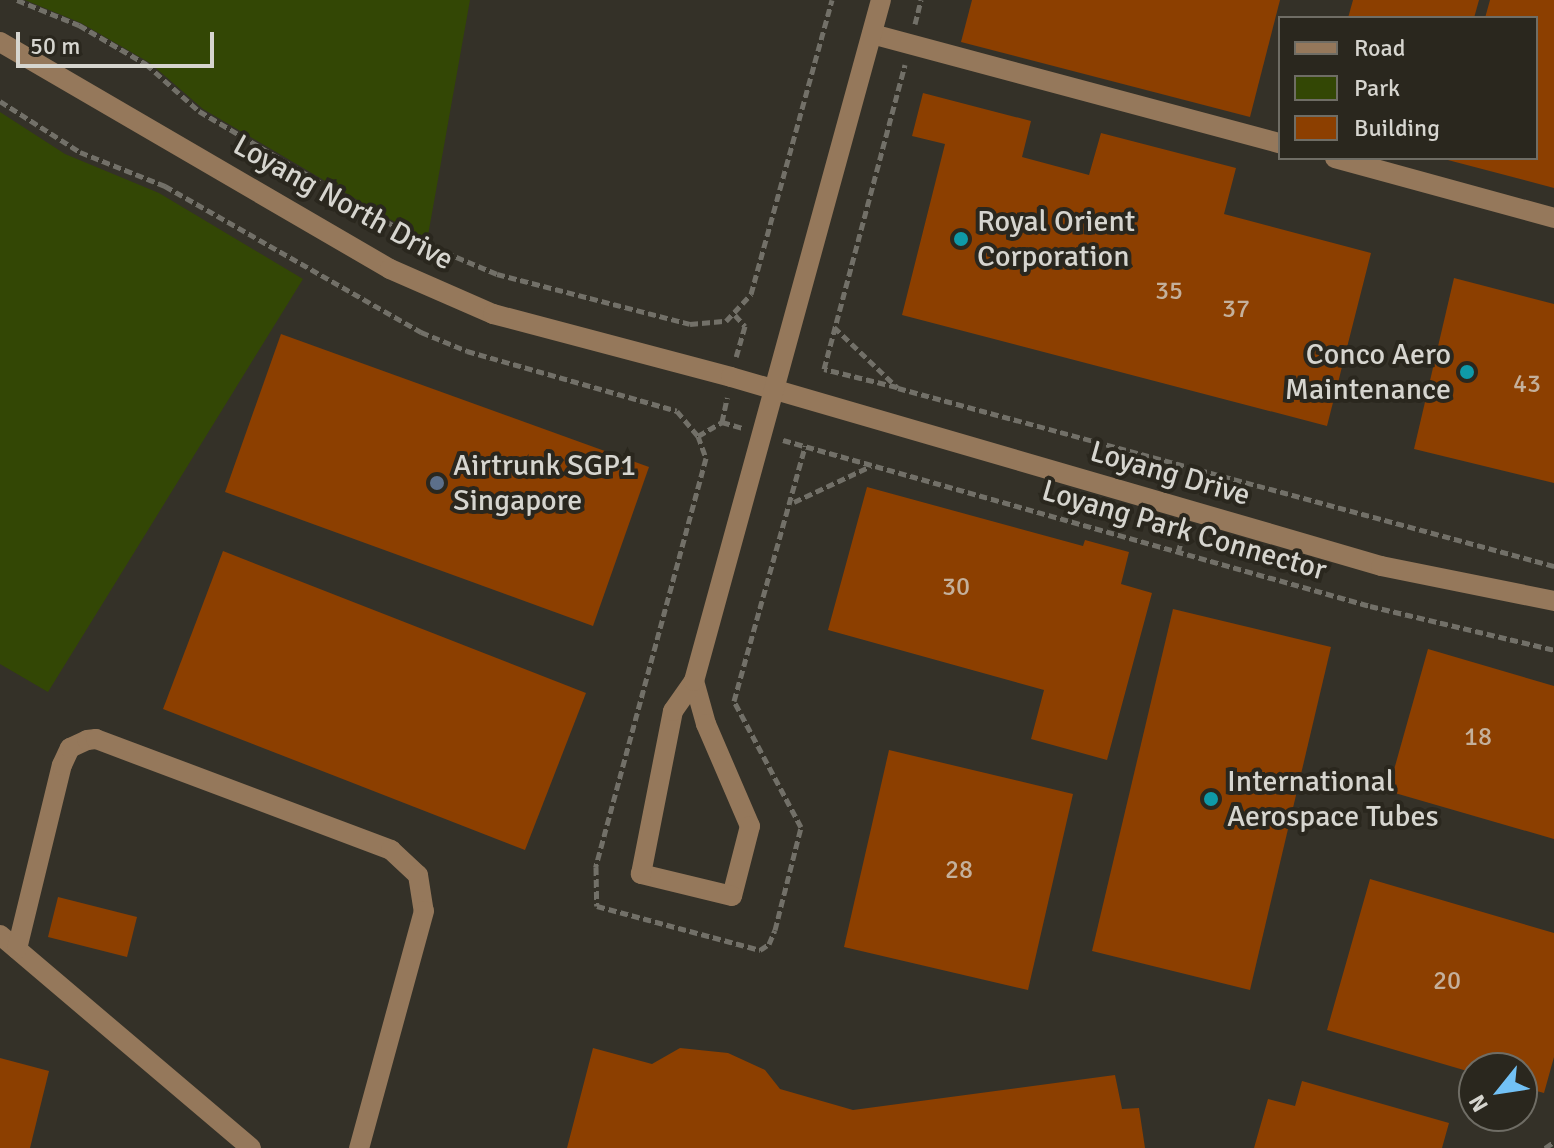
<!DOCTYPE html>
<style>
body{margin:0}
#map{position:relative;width:1554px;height:1148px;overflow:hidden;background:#343128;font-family:Signika,sans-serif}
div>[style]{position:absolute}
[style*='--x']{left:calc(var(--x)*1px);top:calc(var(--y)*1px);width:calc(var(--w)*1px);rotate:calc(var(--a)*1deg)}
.green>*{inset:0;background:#334705}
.building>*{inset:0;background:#8c3f00}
.path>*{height:5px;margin-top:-2.5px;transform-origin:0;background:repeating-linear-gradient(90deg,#727068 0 8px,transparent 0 12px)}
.minor>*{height:20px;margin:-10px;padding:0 10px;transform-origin:10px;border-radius:10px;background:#95785b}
.dots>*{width:22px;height:22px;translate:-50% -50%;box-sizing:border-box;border:4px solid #2a271e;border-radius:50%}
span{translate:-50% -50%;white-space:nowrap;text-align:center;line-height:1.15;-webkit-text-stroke:8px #2a271e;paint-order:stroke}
.number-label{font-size:26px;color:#c4b09b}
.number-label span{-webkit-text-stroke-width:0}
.street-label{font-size:30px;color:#d6d5cf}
.poi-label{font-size:30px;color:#d6d5cf}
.left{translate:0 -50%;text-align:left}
.right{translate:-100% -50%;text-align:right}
.legend{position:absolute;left:1278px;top:16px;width:260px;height:144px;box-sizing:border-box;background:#2a271e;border:2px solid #6f6d65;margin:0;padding:10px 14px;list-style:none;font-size:24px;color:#d6d5cf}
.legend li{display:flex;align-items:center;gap:16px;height:40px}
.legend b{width:40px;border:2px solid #6f6d65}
.north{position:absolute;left:1458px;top:1052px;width:80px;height:80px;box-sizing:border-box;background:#2a271e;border:2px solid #6f6d65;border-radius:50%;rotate:240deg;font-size:22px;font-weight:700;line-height:32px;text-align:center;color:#d6d5cf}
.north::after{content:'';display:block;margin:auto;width:28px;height:36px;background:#72c1f5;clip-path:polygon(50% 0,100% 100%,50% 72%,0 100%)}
.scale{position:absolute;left:16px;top:32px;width:198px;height:36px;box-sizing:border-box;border:4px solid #d6d5cf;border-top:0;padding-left:10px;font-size:24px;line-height:28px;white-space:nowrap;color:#d6d5cf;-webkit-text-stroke:6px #2a271e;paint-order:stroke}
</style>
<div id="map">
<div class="green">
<i style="clip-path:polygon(25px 0,470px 0,427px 241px,203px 109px,150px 63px,81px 23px)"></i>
<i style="clip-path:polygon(0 112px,65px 154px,159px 193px,303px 279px,48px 692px,0 664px)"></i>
</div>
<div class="building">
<i style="clip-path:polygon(972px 0,1280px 0,1250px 117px,961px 42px)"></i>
<i style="clip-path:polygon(1353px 0,1479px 0,1474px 18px,1348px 18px)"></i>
<i style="clip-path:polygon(1490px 0,1554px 0,1554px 188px,1444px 159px,1536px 158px,1536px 18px,1485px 18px)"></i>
<i style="clip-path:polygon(923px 93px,1031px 121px,1022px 157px,1089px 175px,1101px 133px,1236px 168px,1224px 214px,1371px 253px,1327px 426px,902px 315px,945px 144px,912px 136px)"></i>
<i style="clip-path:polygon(1454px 278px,1554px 304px,1554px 483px,1414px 449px)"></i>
<i style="clip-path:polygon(281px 334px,649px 467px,593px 626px,225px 492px)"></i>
<i style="clip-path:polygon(867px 487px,1083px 546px,1085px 540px,1129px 552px,1121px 584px,1152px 593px,1107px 760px,1031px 739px,1044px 690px,828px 630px)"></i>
<i style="clip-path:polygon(223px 551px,586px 693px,525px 850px,163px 709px)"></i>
<i style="clip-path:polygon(1173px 609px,1331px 647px,1250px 990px,1092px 951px)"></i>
<i style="clip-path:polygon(1428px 649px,1554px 686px,1554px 839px,1388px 791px)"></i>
<i style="clip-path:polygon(889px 750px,1073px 794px,1028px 990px,844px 947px)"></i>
<i style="clip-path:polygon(1370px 879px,1554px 933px,1554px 1057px,1544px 1093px,1522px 1087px,1522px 1068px,1474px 1068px,1474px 1073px,1327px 1030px)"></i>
<i style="clip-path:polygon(58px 897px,137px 917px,127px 957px,48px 937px)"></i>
<i style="clip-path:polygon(593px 1048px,652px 1064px,680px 1048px,728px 1053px,765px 1070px,780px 1089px,853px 1110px,1115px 1075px,1122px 1109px,1139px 1108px,1145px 1148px,567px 1148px)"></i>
<i style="clip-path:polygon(0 1058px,49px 1071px,30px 1148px,0 1148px)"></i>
<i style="clip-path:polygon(1302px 1081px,1449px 1123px,1442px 1148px,1254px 1148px,1268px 1099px,1295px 1106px)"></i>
</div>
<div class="path">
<i style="--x:17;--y:0;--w:67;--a:22"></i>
<i style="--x:79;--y:25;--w:78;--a:30.2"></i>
<i style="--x:146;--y:64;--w:71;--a:41.6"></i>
<i style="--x:199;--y:111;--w:260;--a:30.5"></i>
<i style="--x:423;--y:243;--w:80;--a:22.7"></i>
<i style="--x:497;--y:274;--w:199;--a:14.5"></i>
<i style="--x:690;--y:324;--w:36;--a:-5"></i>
<i style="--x:726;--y:321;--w:37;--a:-47"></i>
<i style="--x:751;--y:294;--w:305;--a:-74.6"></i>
<i style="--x:915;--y:24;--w:25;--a:-76"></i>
<i style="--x:0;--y:101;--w:95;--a:32.5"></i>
<i style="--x:80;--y:152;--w:92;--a:21.8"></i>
<i style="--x:165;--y:186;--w:295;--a:29.7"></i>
<i style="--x:421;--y:332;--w:50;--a:22.4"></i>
<i style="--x:467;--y:351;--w:218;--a:15.9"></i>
<i style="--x:677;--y:411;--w:33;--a:50"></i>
<i style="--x:698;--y:436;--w:28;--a:-30"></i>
<i style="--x:722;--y:422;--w:22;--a:16"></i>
<i style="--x:735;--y:315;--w:15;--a:48"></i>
<i style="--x:745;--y:326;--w:32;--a:106"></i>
<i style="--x:834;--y:327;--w:88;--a:43.6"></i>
<i style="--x:898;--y:388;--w:680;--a:15.18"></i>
<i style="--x:897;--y:387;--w:75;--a:-166.1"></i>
<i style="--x:824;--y:369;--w:315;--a:-75.1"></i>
<i style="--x:722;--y:422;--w:25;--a:-78"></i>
<i style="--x:698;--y:436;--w:23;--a:70"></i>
<i style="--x:706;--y:458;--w:424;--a:105.1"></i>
<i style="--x:596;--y:867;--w:39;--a:89"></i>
<i style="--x:597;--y:906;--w:169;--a:15.1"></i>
<i style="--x:760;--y:950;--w:11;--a:-34"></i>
<i style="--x:769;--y:944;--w:15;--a:-67"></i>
<i style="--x:775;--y:930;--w:106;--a:-75.8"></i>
<i style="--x:801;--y:827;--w:143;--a:-118"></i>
<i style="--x:734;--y:701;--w:265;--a:-74.4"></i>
<i style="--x:783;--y:440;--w:610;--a:15.79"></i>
<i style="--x:1370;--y:606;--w:189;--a:13.4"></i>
<i style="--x:794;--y:502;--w:85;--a:-25.1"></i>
<i style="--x:1178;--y:553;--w:24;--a:-75"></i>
<i style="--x:1545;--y:1148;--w:11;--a:-34"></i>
</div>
<div class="minor">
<i style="--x:872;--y:34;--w:422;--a:15"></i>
<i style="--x:0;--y:42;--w:451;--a:30.2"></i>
<i style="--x:390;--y:269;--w:112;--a:23.6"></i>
<i style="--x:493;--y:314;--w:246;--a:14.8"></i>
<i style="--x:731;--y:377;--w:677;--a:16.21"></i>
<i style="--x:1381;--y:566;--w:177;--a:11.4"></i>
<i style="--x:1335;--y:158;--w:227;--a:15.3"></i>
<i style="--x:694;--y:681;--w:45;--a:74.4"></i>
<i style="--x:706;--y:724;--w:111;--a:66.7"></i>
<i style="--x:750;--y:826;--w:72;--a:104.4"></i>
<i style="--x:732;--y:896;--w:94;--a:-166.4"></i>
<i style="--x:641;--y:874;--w:166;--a:-78.9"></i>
<i style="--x:673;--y:711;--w:37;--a:-55"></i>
<i style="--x:694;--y:681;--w:706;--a:-74.65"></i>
<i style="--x:0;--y:935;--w:329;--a:40.3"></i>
<i style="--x:17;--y:949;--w:189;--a:-76.3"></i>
<i style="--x:62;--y:765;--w:19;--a:-65"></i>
<i style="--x:70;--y:748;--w:19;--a:-25"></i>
<i style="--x:87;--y:740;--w:9;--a:-6"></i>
<i style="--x:96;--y:739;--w:315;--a:20.6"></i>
<i style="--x:391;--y:850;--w:37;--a:43"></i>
<i style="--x:418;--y:875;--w:36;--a:81"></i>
<i style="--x:424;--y:911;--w:246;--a:105.3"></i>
</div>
<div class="dots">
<i style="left:961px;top:239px;background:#0f9aa8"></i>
<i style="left:1467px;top:372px;background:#0f9aa8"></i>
<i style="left:437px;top:483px;background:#5c6f8a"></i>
<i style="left:1211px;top:799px;background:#0f9aa8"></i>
</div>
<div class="number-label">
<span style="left:1169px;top:292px">35</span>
<span style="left:1236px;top:310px">37</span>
<span style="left:1527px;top:385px">43</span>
<span style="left:956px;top:588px">30</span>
<span style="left:1478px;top:738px">18</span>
<span style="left:959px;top:871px">28</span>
<span style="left:1447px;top:982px">20</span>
</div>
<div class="street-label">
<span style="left:343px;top:203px;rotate:29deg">Loyang North Drive</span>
<span style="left:1170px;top:474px;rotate:16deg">Loyang Drive</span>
<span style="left:1184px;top:531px;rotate:16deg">Loyang Park Connector</span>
</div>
<div class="poi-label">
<span class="left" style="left:977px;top:239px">Royal Orient<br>Corporation</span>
<span class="right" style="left:1451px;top:372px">Conco Aero<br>Maintenance</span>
<span class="left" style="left:453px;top:483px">Airtrunk SGP1<br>Singapore</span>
<span class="left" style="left:1227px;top:799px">International<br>Aerospace Tubes</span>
</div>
<ul class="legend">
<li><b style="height:10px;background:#95785b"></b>Road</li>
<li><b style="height:22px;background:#334705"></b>Park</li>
<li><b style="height:22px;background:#8c3f00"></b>Building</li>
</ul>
<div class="north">N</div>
<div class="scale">50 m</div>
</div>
